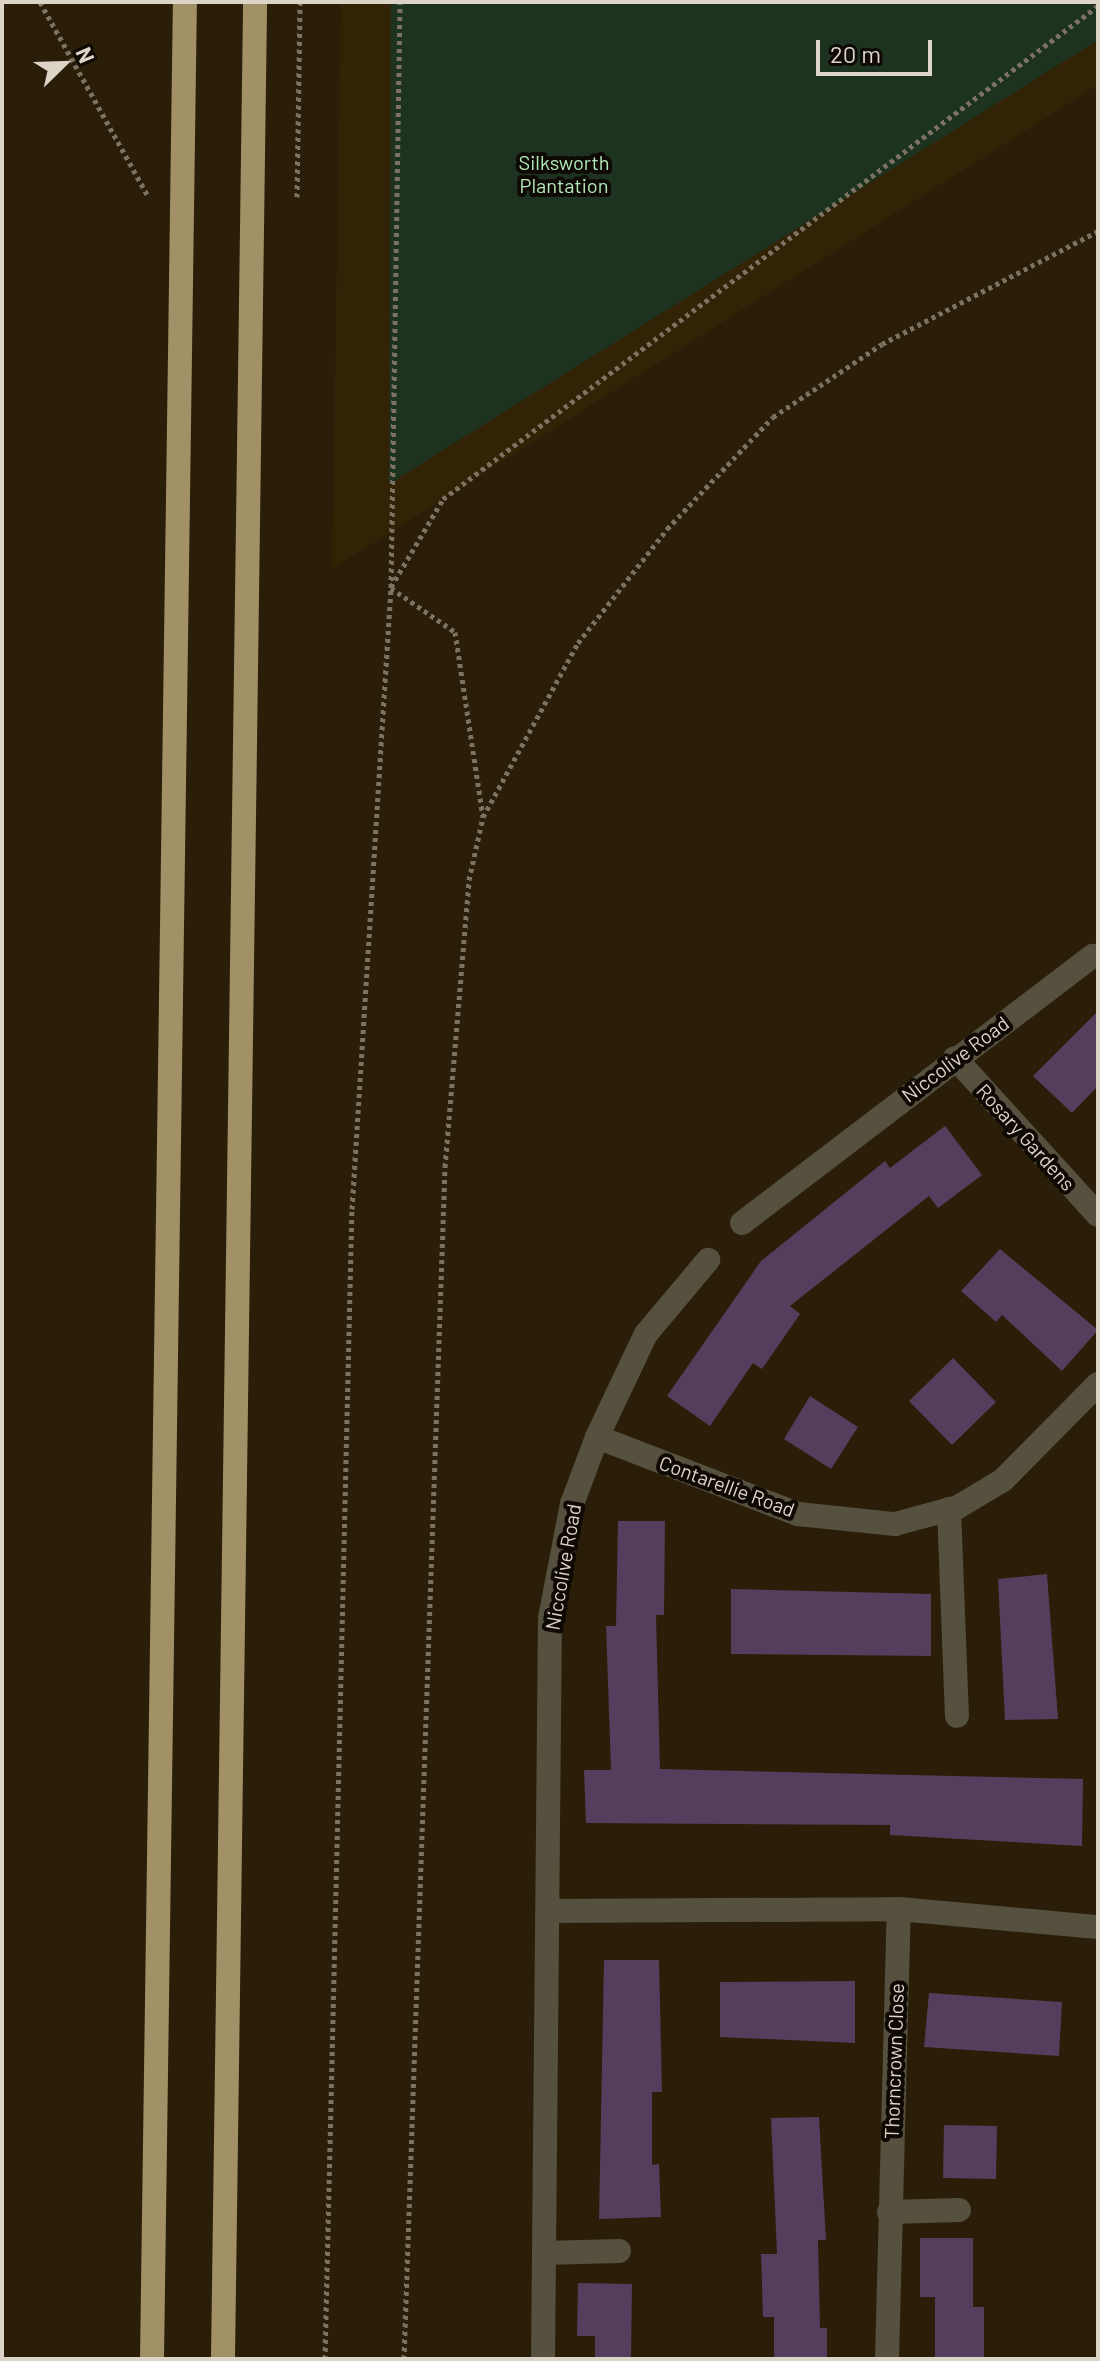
<!DOCTYPE html>
<style>
body{margin:0}
#map{position:relative;width:1100px;height:2361px;overflow:hidden;background:#2a1e08;font-family:Barlow,sans-serif}
div>[style]{position:absolute}
[style*='--x']{left:calc(var(--x)*1px);top:calc(var(--y)*1px);width:calc(var(--w)*1px);rotate:calc(var(--a)*1deg)}
.built>*{inset:0;background:#332306}
.green>*{inset:0;background:#1d3320}
.building>*{inset:0;background:#543d5d}
.path>*{height:5px;margin-top:-2.5px;transform-origin:0;background:repeating-linear-gradient(90deg,#7d7261 0 4px,transparent 0 8px)}
.minor>*{height:24px;margin:-12px;padding:0 12px;transform-origin:12px;border-radius:12px;background:#56503f}
.highway>*{height:24px;margin:-12px;padding:0 12px;transform-origin:12px;border-radius:12px;background:#a29167}
span{translate:-50% -50%;white-space:nowrap;text-align:center;line-height:1.15;-webkit-text-stroke:8px #0e0903;paint-order:stroke}
.park-label{font-size:20px;color:#b1eab8}
.street-label{font-size:20px;color:#ddd4c8}
.frame{position:absolute;inset:0;border:4px solid #ddd4c8;pointer-events:none}
.north{position:absolute;left:24px;top:24px;width:80px;height:80px;-webkit-text-stroke:6px #0e0903;paint-order:stroke;rotate:67deg;font-size:22px;font-weight:700;line-height:32px;text-align:center;color:#ddd4c8}
.north::after{content:'';display:block;margin:auto;width:28px;height:36px;background:#ddd4c8;clip-path:polygon(50% 0,100% 100%,50% 72%,0 100%)}
.scale{position:absolute;left:816px;top:40px;width:116px;height:36px;box-sizing:border-box;border:4px solid #ddd4c8;border-top:0;padding-left:10px;font-size:24px;line-height:28px;white-space:nowrap;color:#ddd4c8;-webkit-text-stroke:6px #0e0903;paint-order:stroke}
</style>
<div id="map">
<div class="built">
<i style="clip-path:polygon(341px 2px,1098px 2px,1098px 85px,332px 569px)"></i>
</div>
<div class="green">
<i style="clip-path:polygon(391px 2px,1098px 2px,1098px 40px,389px 484px)"></i>
</div>
<div class="building">
<i style="clip-path:polygon(1098px 1011px,1098px 1086px,1072px 1113px,1033px 1076px)"></i>
<i style="clip-path:polygon(945px 1126px,982px 1175px,938px 1208px,929px 1196px,790px 1306px,800px 1314px,762px 1369px,753px 1363px,710px 1426px,667px 1396px,761px 1261px,885px 1161px,890px 1168px)"></i>
<i style="clip-path:polygon(1000px 1249px,1098px 1330px,1062px 1371px,1002px 1315px,996px 1322px,961px 1291px)"></i>
<i style="clip-path:polygon(953px 1358px,996px 1402px,952px 1445px,909px 1401px)"></i>
<i style="clip-path:polygon(810px 1396px,858px 1427px,831px 1469px,784px 1439px)"></i>
<i style="clip-path:polygon(618px 1521px,665px 1521px,664px 1615px,656px 1615px,660px 1769px,1083px 1779px,1082px 1846px,890px 1835px,890px 1825px,586px 1823px,584px 1770px,611px 1770px,606px 1626px,616px 1626px)"></i>
<i style="clip-path:polygon(1047px 1574px,1058px 1719px,1005px 1720px,998px 1579px)"></i>
<i style="clip-path:polygon(731px 1589px,931px 1594px,931px 1656px,731px 1654px)"></i>
<i style="clip-path:polygon(604px 1960px,659px 1960px,662px 2092px,652px 2092px,652px 2165px,659px 2164px,661px 2217px,599px 2219px)"></i>
<i style="clip-path:polygon(855px 1981px,855px 2043px,720px 2037px,720px 1982px)"></i>
<i style="clip-path:polygon(929px 1993px,1062px 2002px,1059px 2056px,924px 2047px)"></i>
<i style="clip-path:polygon(819px 2117px,826px 2240px,818px 2240px,820px 2328px,827px 2328px,827px 2359px,774px 2359px,774px 2317px,763px 2317px,761px 2254px,777px 2254px,771px 2118px)"></i>
<i style="clip-path:polygon(944px 2125px,997px 2126px,996px 2179px,943px 2178px)"></i>
<i style="clip-path:polygon(920px 2238px,973px 2238px,973px 2307px,984px 2307px,984px 2359px,935px 2359px,935px 2297px,920px 2297px)"></i>
<i style="clip-path:polygon(578px 2283px,632px 2284px,631px 2359px,595px 2359px,595px 2336px,577px 2336px)"></i>
</div>
<div class="path">
<i style="--x:40;--y:2;--w:222;--a:60.9"></i>
<i style="--x:297;--y:197;--w:195;--a:-89.1"></i>
<i style="--x:391;--y:587;--w:102;--a:-59.4"></i>
<i style="--x:443;--y:499;--w:820;--a:-36.97"></i>
<i style="--x:391;--y:588;--w:78;--a:34.5"></i>
<i style="--x:455;--y:632;--w:187;--a:81.4"></i>
<i style="--x:483;--y:817;--w:198;--a:-61.4"></i>
<i style="--x:578;--y:643;--w:145;--a:-52"></i>
<i style="--x:667;--y:529;--w:154;--a:-46.6"></i>
<i style="--x:773;--y:417;--w:131;--a:-33.8"></i>
<i style="--x:882;--y:344;--w:244;--a:-27.6"></i>
<i style="--x:325;--y:2359;--w:1150;--a:-88.66"></i>
<i style="--x:352;--y:1209;--w:622;--a:-86.41"></i>
<i style="--x:391;--y:588;--w:586;--a:-89.12"></i>
<i style="--x:404;--y:2359;--w:1193;--a:-88.03"></i>
<i style="--x:445;--y:1167;--w:288;--a:-85.2"></i>
<i style="--x:469;--y:880;--w:65;--a:-77.5"></i>
</div>
<div class="minor">
<i style="--x:955;--y:1058;--w:212;--a:47.7"></i>
<i style="--x:742;--y:1223;--w:441;--a:-37.3"></i>
<i style="--x:597;--y:1437;--w:215;--a:21"></i>
<i style="--x:798;--y:1514;--w:98;--a:5.9"></i>
<i style="--x:895;--y:1524;--w:65;--a:-15.1"></i>
<i style="--x:958;--y:1507;--w:52;--a:-31"></i>
<i style="--x:1003;--y:1480;--w:135;--a:-45.3"></i>
<i style="--x:949;--y:1509;--w:207;--a:87.8"></i>
<i style="--x:549;--y:1911;--w:350;--a:-0.3"></i>
<i style="--x:899;--y:1909;--w:200;--a:5.2"></i>
<i style="--x:889;--y:2212;--w:70;--a:-1.6"></i>
<i style="--x:544;--y:2253;--w:75;--a:-1.5"></i>
<i style="--x:543;--y:2359;--w:741;--a:-89.46"></i>
<i style="--x:550;--y:1618;--w:116;--a:-79.1"></i>
<i style="--x:572;--y:1504;--w:72;--a:-69.5"></i>
<i style="--x:597;--y:1437;--w:114;--a:-64.6"></i>
<i style="--x:646;--y:1334;--w:97;--a:-50"></i>
<i style="--x:887;--y:2359;--w:450;--a:-88.5"></i>
</div>
<div class="highway">
<i style="--x:152;--y:2359;--w:2357;--a:-89.2"></i>
<i style="--x:223;--y:2359;--w:2357;--a:-89.22"></i>
</div>
<div class="park-label">
<span style="left:564px;top:174px">Silksworth<br>Plantation</span>
</div>
<div class="street-label">
<span style="left:955px;top:1059px;rotate:-37deg">Niccolive Road</span>
<span style="left:1026px;top:1137px;rotate:48deg">Rosary Gardens</span>
<span style="left:727px;top:1486px;rotate:20deg">Contarellie Road</span>
<span style="left:563px;top:1567px;rotate:-80deg">Niccolive Road</span>
<span style="left:894px;top:2061px;rotate:-88deg">Thorncrown Close</span>
</div>
<div class="frame"></div>
<div class="north">N</div>
<div class="scale">20 m</div>
</div>
